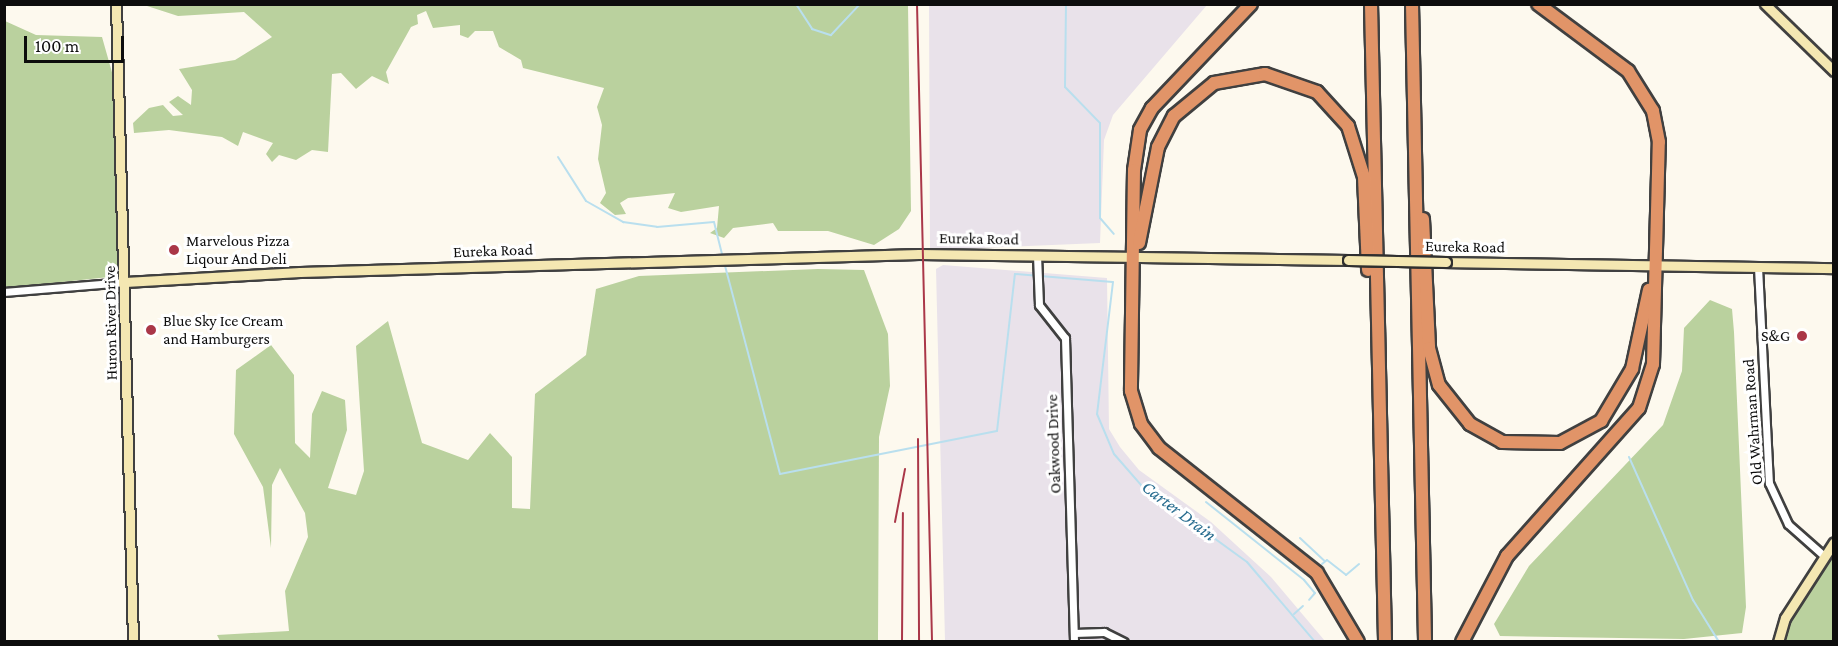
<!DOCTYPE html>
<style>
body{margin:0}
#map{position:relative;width:1838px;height:646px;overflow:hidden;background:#fdf9ee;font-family:"Crimson Pro",serif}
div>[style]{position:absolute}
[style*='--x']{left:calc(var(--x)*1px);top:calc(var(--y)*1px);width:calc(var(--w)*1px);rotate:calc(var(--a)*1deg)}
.industrial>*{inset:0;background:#e9e2ea}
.forest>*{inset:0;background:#bad19e}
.stream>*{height:2px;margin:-1px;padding:0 1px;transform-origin:1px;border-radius:1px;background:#b9dfee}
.roads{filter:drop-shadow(2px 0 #404040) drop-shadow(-2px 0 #404040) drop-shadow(0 2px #404040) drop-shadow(0 -2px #404040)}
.street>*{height:7px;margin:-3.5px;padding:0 3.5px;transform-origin:3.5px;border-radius:3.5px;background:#fff}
.secondary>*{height:9px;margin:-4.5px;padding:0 4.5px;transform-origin:4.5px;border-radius:4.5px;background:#f4e7b2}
.highway>*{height:12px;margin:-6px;padding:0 6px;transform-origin:6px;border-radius:6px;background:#e19468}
.rail>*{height:2px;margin:-1px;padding:0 1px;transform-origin:1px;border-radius:1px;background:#aa3748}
.bridges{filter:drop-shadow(2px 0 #2f2f2f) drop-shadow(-2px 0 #2f2f2f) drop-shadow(0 2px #2f2f2f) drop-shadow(0 -2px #2f2f2f)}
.secondary-bridge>*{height:9px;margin:-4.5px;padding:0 4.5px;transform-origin:4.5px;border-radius:4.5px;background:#f4e7b2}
.dots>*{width:16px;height:16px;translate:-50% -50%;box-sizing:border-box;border:3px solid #fff;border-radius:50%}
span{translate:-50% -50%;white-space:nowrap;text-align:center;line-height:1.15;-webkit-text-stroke:6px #fff;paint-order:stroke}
.street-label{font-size:16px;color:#0d0d0d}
.poi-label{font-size:16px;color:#0d0d0d}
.left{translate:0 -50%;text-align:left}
.right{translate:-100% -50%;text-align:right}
.water-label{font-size:18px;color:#266b8e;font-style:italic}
.frame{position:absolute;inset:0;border:6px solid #0d0d0d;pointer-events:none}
.scale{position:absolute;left:24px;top:36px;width:100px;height:27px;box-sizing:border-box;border:3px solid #0d0d0d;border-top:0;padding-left:8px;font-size:18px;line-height:21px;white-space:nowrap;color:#0d0d0d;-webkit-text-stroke:4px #fff;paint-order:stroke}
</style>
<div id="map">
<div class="industrial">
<i style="clip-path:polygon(929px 5px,1207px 5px,1113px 115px,1104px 140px,1100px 243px,930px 250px)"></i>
<i style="clip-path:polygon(943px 265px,1107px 278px,1109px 429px,1120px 447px,1139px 470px,1211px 522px,1271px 577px,1325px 641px,945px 641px,936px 269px)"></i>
</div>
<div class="forest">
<i style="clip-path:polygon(144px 5px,908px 5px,911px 211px,899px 229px,874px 245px,828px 231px,778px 231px,773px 223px,733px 228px,724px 238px,710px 233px,717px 228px,719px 206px,681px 212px,668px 208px,675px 193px,628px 198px,620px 203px,626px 214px,615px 215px,600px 203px,606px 193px,598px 159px,602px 125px,597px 107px,604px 88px,523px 68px,521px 60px,499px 47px,493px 31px,475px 31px,468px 38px,460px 35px,460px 25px,433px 28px,426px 11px,417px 15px,418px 24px,411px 27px,386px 72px,389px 84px,372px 76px,356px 89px,341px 73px,332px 74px,328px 152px,312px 150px,296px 160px,279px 155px,272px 162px,266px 154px,273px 143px,243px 132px,238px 146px,222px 137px,169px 130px,134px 133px,133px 123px,149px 108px,163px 105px,173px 116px,183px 115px,169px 102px,178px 96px,191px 105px,192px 90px,179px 69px,235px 60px,272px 37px,244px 12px,178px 16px)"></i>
<i style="clip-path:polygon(5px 21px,36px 35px,102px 37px,117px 90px,119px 276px,5px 288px)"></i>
<i style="clip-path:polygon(818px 269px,864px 270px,888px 334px,890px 386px,879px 437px,878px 641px,220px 641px,217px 635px,289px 631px,285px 591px,308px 537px,305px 513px,280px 468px,272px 485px,271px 548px,263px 487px,234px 434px,236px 370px,271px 345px,294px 375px,295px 443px,310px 458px,312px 414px,322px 391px,345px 400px,347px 430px,328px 488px,356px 495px,364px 471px,356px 346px,388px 321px,422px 443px,468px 460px,490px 433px,512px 457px,512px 508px,530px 509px,535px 394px,586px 355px,596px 289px,639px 276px)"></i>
<i style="clip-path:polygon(1710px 300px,1732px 309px,1734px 332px,1746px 607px,1742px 633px,1684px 639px,1500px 636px,1494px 624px,1529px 566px,1663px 425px,1682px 371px,1684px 328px)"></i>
<i style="clip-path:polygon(1833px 554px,1833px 641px,1784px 642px,1797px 606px)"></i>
</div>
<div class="stream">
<i style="--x:796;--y:4;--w:30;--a:57"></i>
<i style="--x:812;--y:29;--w:20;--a:18"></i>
<i style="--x:831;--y:35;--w:42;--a:-46.9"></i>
<i style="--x:1066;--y:4;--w:83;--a:90.7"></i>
<i style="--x:1065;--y:87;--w:50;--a:45.8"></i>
<i style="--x:1100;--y:123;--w:95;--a:90"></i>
<i style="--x:1100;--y:218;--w:21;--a:49"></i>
<i style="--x:558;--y:157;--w:52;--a:57.5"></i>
<i style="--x:586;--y:201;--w:43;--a:29.6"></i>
<i style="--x:623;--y:222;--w:34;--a:8"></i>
<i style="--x:657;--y:227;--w:57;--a:-5"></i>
<i style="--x:714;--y:222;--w:36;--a:76"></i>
<i style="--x:724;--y:262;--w:219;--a:75.2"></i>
<i style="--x:780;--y:474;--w:221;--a:-11.2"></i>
<i style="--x:997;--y:431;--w:158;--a:-83.5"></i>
<i style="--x:1015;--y:274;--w:98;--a:4.7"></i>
<i style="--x:1113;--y:282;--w:133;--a:96.9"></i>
<i style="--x:1097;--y:414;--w:43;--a:67"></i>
<i style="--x:1114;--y:454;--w:41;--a:48.9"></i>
<i style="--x:1141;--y:485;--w:131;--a:36"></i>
<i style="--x:1247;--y:562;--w:105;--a:49.6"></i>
<i style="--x:1629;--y:457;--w:157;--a:65.9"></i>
<i style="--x:1693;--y:600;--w:49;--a:58.2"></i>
<i style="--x:1206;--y:502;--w:125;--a:38.5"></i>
<i style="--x:1304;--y:580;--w:17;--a:50"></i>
<i style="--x:1315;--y:593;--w:9;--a:131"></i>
<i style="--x:1300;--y:538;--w:34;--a:43"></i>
<i style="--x:1322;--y:564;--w:6;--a:-39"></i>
<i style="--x:1327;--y:560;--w:24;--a:38"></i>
<i style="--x:1346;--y:575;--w:17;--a:-40"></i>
<i style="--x:1294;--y:614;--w:12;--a:-42"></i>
</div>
<div class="roads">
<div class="street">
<i style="--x:1037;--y:255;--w:50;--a:87.7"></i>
<i style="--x:1039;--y:305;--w:42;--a:51.8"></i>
<i style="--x:1065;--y:338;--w:304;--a:88.3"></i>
<i style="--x:1758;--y:267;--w:216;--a:87.1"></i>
<i style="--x:1769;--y:483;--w:45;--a:65.1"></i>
<i style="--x:1788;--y:524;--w:47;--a:41.5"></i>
<i style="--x:4;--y:292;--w:121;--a:-4.7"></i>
<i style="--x:1074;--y:633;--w:30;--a:-2"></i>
<i style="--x:1104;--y:632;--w:22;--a:27"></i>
</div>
<div class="secondary">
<i style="--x:116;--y:4;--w:638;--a:88.47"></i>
<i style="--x:1765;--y:4;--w:96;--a:44.2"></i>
<i style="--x:1446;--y:262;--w:388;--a:0.9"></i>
<i style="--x:125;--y:282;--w:175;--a:-3.3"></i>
<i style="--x:300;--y:272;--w:619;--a:-1.67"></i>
<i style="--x:919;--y:254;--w:429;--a:0.8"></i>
<i style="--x:1778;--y:642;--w:25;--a:-74"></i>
<i style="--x:1785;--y:618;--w:90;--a:-57.2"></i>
</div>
<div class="highway">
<i style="--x:1251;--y:4;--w:144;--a:133.6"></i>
<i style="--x:1152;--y:108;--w:25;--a:119"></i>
<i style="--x:1140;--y:130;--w:40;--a:98.5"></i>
<i style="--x:1134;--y:170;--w:221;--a:90.8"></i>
<i style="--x:1131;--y:391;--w:34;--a:73"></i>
<i style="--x:1141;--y:424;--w:30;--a:53"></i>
<i style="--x:1159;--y:448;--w:201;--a:38.3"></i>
<i style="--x:1317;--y:573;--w:80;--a:59.3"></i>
<i style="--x:1371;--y:4;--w:638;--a:88.74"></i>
<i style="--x:1412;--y:4;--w:638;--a:88.83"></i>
<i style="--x:1423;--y:219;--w:129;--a:87.3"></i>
<i style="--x:1429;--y:348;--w:38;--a:75"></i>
<i style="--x:1439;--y:385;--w:50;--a:51.5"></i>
<i style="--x:1470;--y:424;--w:37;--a:29"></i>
<i style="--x:1502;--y:442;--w:58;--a:1"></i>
<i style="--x:1560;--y:443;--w:47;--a:-28.2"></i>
<i style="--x:1601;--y:421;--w:61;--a:-59.2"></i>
<i style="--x:1632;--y:369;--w:81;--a:-77.9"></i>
<i style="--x:1139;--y:243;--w:98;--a:-78.8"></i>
<i style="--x:1158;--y:147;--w:35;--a:-63"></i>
<i style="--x:1174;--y:116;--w:52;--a:-39.5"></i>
<i style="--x:1214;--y:83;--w:52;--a:-10"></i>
<i style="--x:1265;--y:74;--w:55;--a:19.1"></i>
<i style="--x:1317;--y:92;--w:46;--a:47.6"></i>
<i style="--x:1348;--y:126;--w:53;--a:72.6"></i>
<i style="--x:1364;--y:177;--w:93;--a:87.5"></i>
<i style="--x:1462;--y:642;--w:97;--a:-62.4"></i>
<i style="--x:1507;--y:556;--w:198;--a:-48.3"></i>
<i style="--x:1639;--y:408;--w:46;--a:-72.3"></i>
<i style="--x:1653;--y:364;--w:222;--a:-88.5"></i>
<i style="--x:1659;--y:142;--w:32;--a:-101"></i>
<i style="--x:1653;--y:111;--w:47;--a:-122"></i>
<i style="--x:1628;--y:71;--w:112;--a:-143.3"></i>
</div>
</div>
<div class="rail">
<i style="--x:917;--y:4;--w:638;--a:88.65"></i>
<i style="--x:918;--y:439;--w:203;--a:89.7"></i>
<i style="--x:895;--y:522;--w:54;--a:-79.3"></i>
<i style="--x:902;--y:642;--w:129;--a:-89.6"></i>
</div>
<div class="bridges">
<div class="secondary-bridge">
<i style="--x:1348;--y:260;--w:98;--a:1.2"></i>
</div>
</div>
<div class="dots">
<i style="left:174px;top:250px;background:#aa3748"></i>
<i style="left:151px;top:330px;background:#aa3748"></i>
<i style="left:1802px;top:336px;background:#aa3748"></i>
</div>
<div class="street-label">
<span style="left:979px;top:239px;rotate:1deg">Eureka Road</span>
<span style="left:1465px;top:247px;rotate:1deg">Eureka Road</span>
<span style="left:493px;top:251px;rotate:-2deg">Eureka Road</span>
<span style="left:111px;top:323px;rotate:-91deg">Huron River Drive</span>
<span style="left:1753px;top:422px;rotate:-94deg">Old Wahrman Road</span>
<span style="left:1054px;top:444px;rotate:-92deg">Oakwood Drive</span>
</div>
<div class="poi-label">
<span class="left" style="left:186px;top:250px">Marvelous Pizza<br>Liqour And Deli</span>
<span class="left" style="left:163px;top:330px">Blue Sky Ice Cream<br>and Hamburgers</span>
<span class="right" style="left:1790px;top:336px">S&amp;G</span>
</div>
<div class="water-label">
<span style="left:1179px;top:511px;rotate:37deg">Carter Drain</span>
</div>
<div class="frame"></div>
<div class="scale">100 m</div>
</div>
